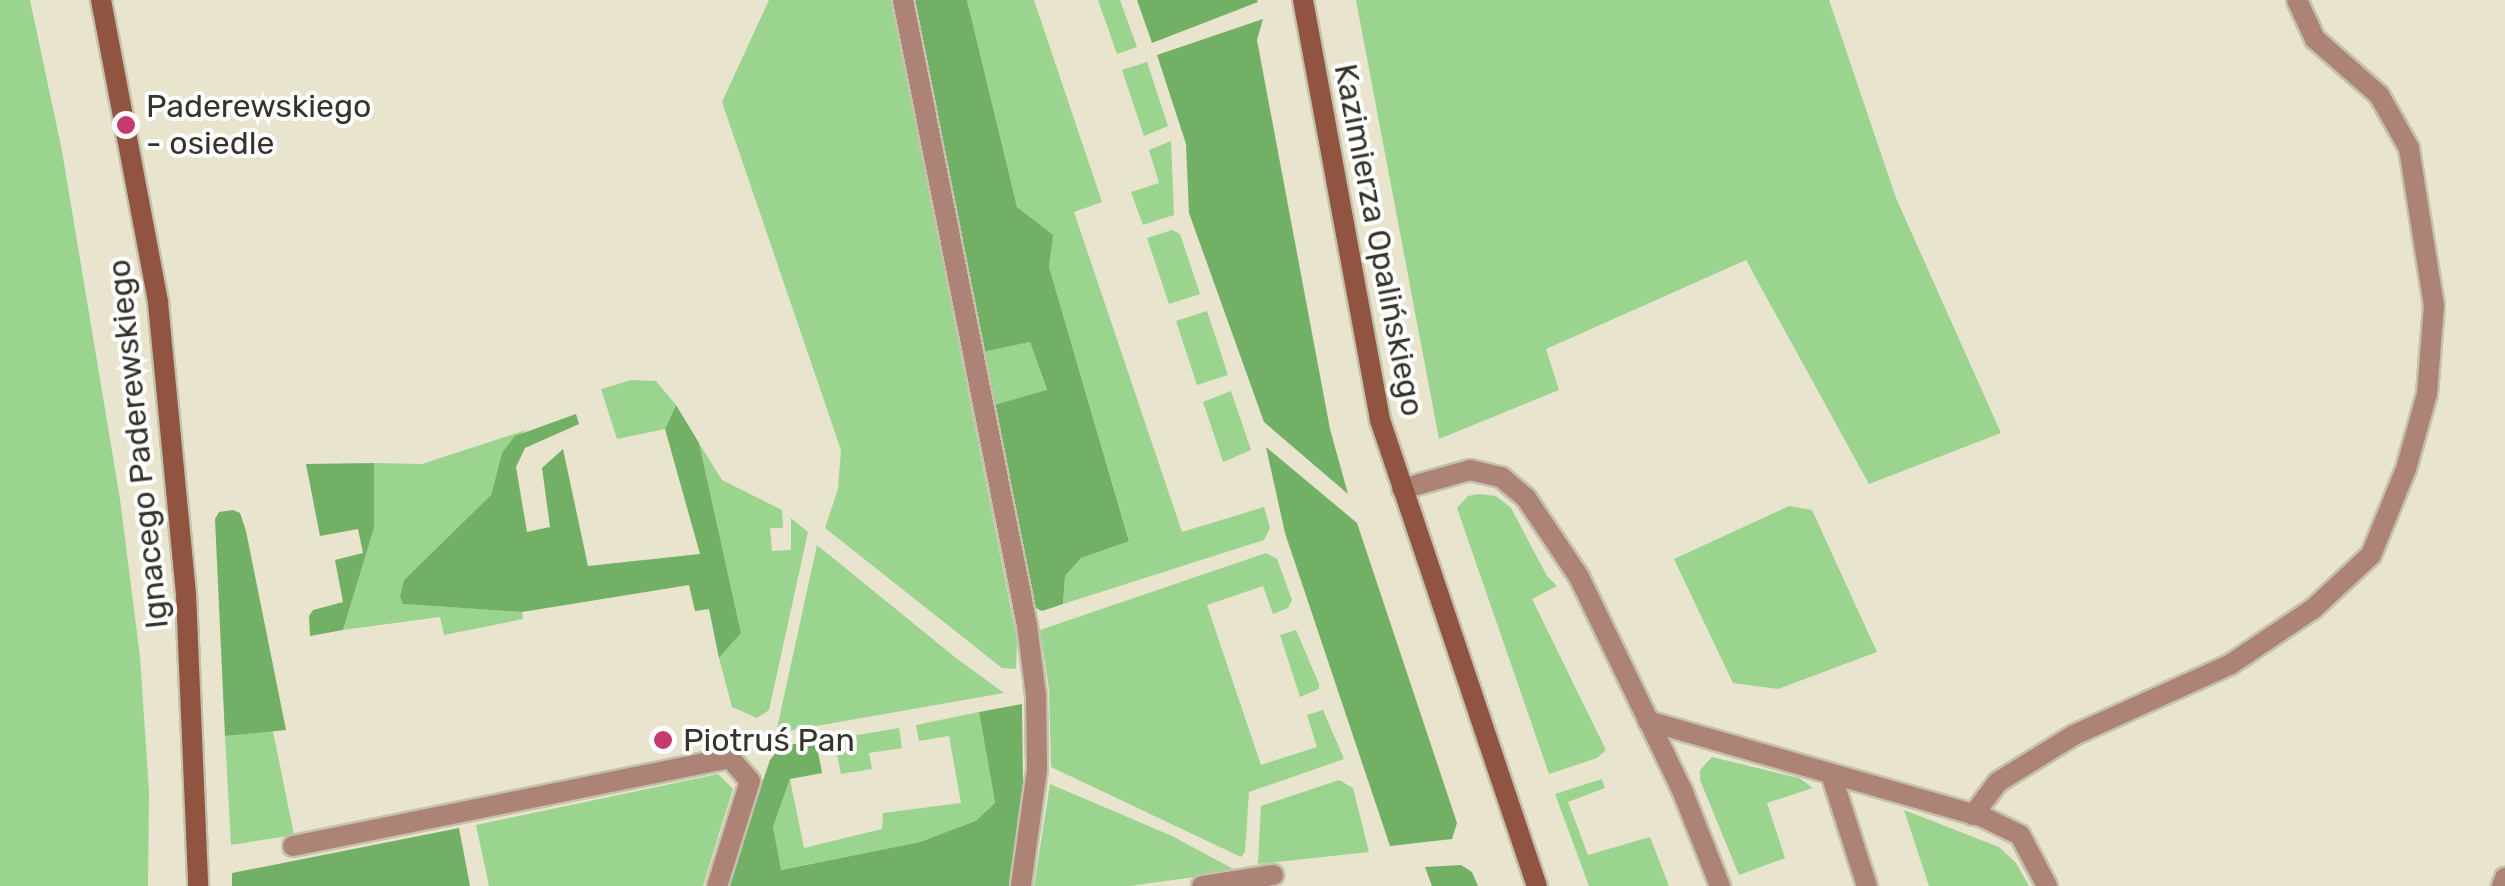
<!DOCTYPE html>
<meta charset="utf-8">
<style>
body{margin:0}
#map{position:relative;width:2505px;height:886px;overflow:hidden;background:#e8e4ce;font-family:Rubik,sans-serif}
div>[style]{position:absolute}
[style*='--x']{left:calc(var(--x)*1px);top:calc(var(--y)*1px);width:calc(var(--w)*1px);rotate:calc(var(--a)*1deg)}
.green>*{inset:0;background:#9bd48f}
.forest>*{inset:0;background:#72b165}
.roads{filter:drop-shadow(2px 0 #c4c1ad) drop-shadow(-2px 0 #c4c1ad) drop-shadow(0 2px #c4c1ad) drop-shadow(0 -2px #c4c1ad)}
.lane>*{height:20px;margin:-10px;padding:0 10px;transform-origin:10px;border-radius:10px;background:#ad8376}
.street>*{height:20px;margin:-10px;padding:0 10px;transform-origin:10px;border-radius:10px;background:#ad8376}
.secondary>*{height:20px;margin:-10px;padding:0 10px;transform-origin:10px;border-radius:10px;background:#905441}
.dots>*{width:28px;height:28px;translate:-50% -50%;box-sizing:border-box;border:5px solid #fff;border-radius:50%}
span{translate:-50% -50%;white-space:nowrap;text-align:center;line-height:1.15;-webkit-text-stroke:8px #fff;paint-order:stroke}
.poi-label{font-size:32px;color:#35332b}
.left{translate:0 -50%;text-align:left}
.street-label{font-size:32px;color:#35332b}
</style>
<div id="map">
<div class="green">
<i style="clip-path:polygon(0 0,30px 0,62px 151px,120px 499px,140px 657px,149px 792px,148px 886px,0 886px)"></i>
<i style="clip-path:polygon(769px 0,891px 0,1017px 641px,1016px 669px,1002px 668px,825px 528px,838px 489px,841px 450px,722px 102px)"></i>
<i style="clip-path:polygon(967px 0,1034px 0,1102px 202px,1074px 212px,1182px 532px,1264px 507px,1270px 528px,1264px 540px,1063px 604px,1065px 576px,1081px 558px,1129px 540px,1049px 267px,1052px 235px,1017px 207px)"></i>
<i style="clip-path:polygon(1098px 0,1120px 0,1137px 47px,1117px 54px)"></i>
<i style="clip-path:polygon(1356px 0,1829px 0,1896px 198px,2001px 433px,1869px 484px,1746px 260px,1546px 349px,1559px 390px,1439px 439px)"></i>
<i style="clip-path:polygon(1147px 62px,1168px 126px,1144px 136px,1122px 70px)"></i>
<i style="clip-path:polygon(1171px 141px,1174px 215px,1143px 225px,1131px 192px,1159px 183px,1149px 150px)"></i>
<i style="clip-path:polygon(1172px 230px,1180px 234px,1200px 294px,1169px 304px,1147px 238px)"></i>
<i style="clip-path:polygon(1207px 311px,1228px 375px,1197px 385px,1176px 321px)"></i>
<i style="clip-path:polygon(1030px 342px,1047px 391px,994px 405px,983px 352px)"></i>
<i style="clip-path:polygon(631px 380px,656px 381px,676px 405px,665px 429px,617px 439px,601px 389px)"></i>
<i style="clip-path:polygon(1231px 391px,1251px 450px,1223px 462px,1203px 402px)"></i>
<i style="clip-path:polygon(526px 430px,502px 453px,491px 495px,404px 580px,404px 604px,522px 612px,523px 619px,444px 635px,440px 617px,343px 630px,374px 528px,374px 463px,422px 464px)"></i>
<i style="clip-path:polygon(699px 443px,722px 480px,782px 510px,783px 528px,770px 528px,772px 551px,791px 550px,791px 518px,808px 532px,769px 710px,757px 718px,732px 707px,719px 658px,741px 633px)"></i>
<i style="clip-path:polygon(1479px 494px,1496px 496px,1511px 508px,1547px 576px,1557px 586px,1532px 599px,1606px 750px,1597px 758px,1549px 774px,1457px 508px,1468px 496px)"></i>
<i style="clip-path:polygon(1789px 506px,1812px 510px,1877px 652px,1778px 689px,1733px 683px,1674px 559px)"></i>
<i style="clip-path:polygon(817px 545px,956px 658px,1004px 693px,776px 733px)"></i>
<i style="clip-path:polygon(1266px 553px,1277px 559px,1292px 600px,1288px 608px,1273px 614px,1263px 586px,1207px 605px,1261px 765px,1317px 747px,1307px 715px,1323px 710px,1344px 759px,1249px 792px,1245px 852px,1241px 857px,1051px 767px,1049px 689px,1040px 630px)"></i>
<i style="clip-path:polygon(1296px 630px,1319px 684px,1319px 689px,1300px 697px,1280px 635px)"></i>
<i style="clip-path:polygon(979px 712px,995px 804px,976px 822px,920px 842px,780px 870px,773px 827px,790px 779px,804px 848px,882px 829px,883px 813px,961px 803px,949px 736px,919px 741px,916px 725px)"></i>
<i style="clip-path:polygon(899px 728px,902px 748px,869px 753px,872px 769px,841px 774px,834px 739px)"></i>
<i style="clip-path:polygon(273px 731px,294px 835px,231px 845px,225px 736px)"></i>
<i style="clip-path:polygon(1712px 757px,1799px 778px,1813px 788px,1767px 803px,1785px 858px,1739px 875px,1700px 780px,1700px 770px)"></i>
<i style="clip-path:polygon(718px 774px,733px 789px,703px 886px,489px 886px,476px 825px)"></i>
<i style="clip-path:polygon(1602px 779px,1605px 788px,1568px 802px,1588px 855px,1650px 837px,1669px 886px,1589px 886px,1555px 794px)"></i>
<i style="clip-path:polygon(1339px 780px,1353px 788px,1369px 852px,1258px 864px,1261px 806px)"></i>
<i style="clip-path:polygon(1050px 784px,1172px 836px,1237px 871px,1130px 886px,1034px 886px)"></i>
<i style="clip-path:polygon(1904px 810px,1999px 847px,2016px 863px,2029px 886px,1929px 886px)"></i>
</div>
<div class="forest">
<i style="clip-path:polygon(915px 0,967px 0,1017px 207px,1053px 235px,1049px 267px,1129px 541px,1081px 558px,1065px 576px,1063px 604px,1042px 611px,1034px 607px,994px 405px,1047px 390px,1030px 342px,983px 352px)"></i>
<i style="clip-path:polygon(1137px 0,1257px 0,1258px 2px,1152px 43px)"></i>
<i style="clip-path:polygon(1263px 19px,1257px 40px,1330px 429px,1348px 494px,1264px 422px,1189px 213px,1186px 144px,1157px 55px)"></i>
<i style="clip-path:polygon(676px 405px,699px 443px,741px 633px,719px 658px,709px 609px,695px 611px,689px 585px,522px 612px,403px 604px,400px 597px,404px 580px,491px 495px,502px 453px,515px 436px,576px 414px,579px 424px,525px 448px,516px 467px,527px 532px,550px 527px,542px 468px,563px 449px,588px 566px,700px 554px,665px 429px)"></i>
<i style="clip-path:polygon(1266px 447px,1357px 523px,1457px 823px,1452px 839px,1390px 846px,1285px 533px)"></i>
<i style="clip-path:polygon(374px 463px,374px 528px,343px 630px,310px 636px,309px 616px,313px 610px,343px 602px,335px 560px,363px 553px,358px 529px,320px 536px,306px 464px)"></i>
<i style="clip-path:polygon(233px 510px,240px 513px,246px 531px,286px 730px,225px 736px,215px 519px,219px 512px)"></i>
<i style="clip-path:polygon(1022px 704px,1023px 783px,1009px 886px,727px 886px,770px 760px,781px 746px,816px 741px,822px 773px,790px 779px,773px 827px,781px 870px,920px 842px,976px 821px,995px 803px,979px 712px)"></i>
<i style="clip-path:polygon(459px 828px,470px 886px,232px 886px,232px 873px)"></i>
<i style="clip-path:polygon(1461px 865px,1472px 872px,1478px 886px,1432px 886px,1425px 867px)"></i>
</div>
<div class="roads">
<div class="lane">
<i style="--x:1402;--y:489;--w:71;--a:-15.6"></i>
<i style="--x:1470;--y:470;--w:32;--a:13"></i>
<i style="--x:1501;--y:477;--w:33;--a:40"></i>
<i style="--x:1526;--y:498;--w:95;--a:56.1"></i>
<i style="--x:1579;--y:577;--w:237;--a:64.2"></i>
<i style="--x:1682;--y:790;--w:103;--a:68.4"></i>
<i style="--x:1648;--y:721;--w:348;--a:16"></i>
<i style="--x:1983;--y:817;--w:41;--a:25.9"></i>
<i style="--x:2020;--y:835;--w:58;--a:62.1"></i>
<i style="--x:1831;--y:774;--w:118;--a:72.2"></i>
</div>
<div class="street">
<i style="--x:903;--y:0;--w:637;--a:78.78"></i>
<i style="--x:1027;--y:625;--w:71;--a:82.7"></i>
<i style="--x:1036;--y:695;--w:75;--a:89.2"></i>
<i style="--x:1037;--y:770;--w:117;--a:97.9"></i>
<i style="--x:1973;--y:815;--w:41;--a:-52.9"></i>
<i style="--x:1998;--y:782;--w:89;--a:-31.7"></i>
<i style="--x:2074;--y:735;--w:172;--a:-24.3"></i>
<i style="--x:2231;--y:664;--w:99;--a:-33.9"></i>
<i style="--x:2313;--y:609;--w:79;--a:-43"></i>
<i style="--x:2371;--y:555;--w:93;--a:-67.9"></i>
<i style="--x:2406;--y:469;--w:78;--a:-74.4"></i>
<i style="--x:2427;--y:394;--w:88;--a:-85.5"></i>
<i style="--x:2434;--y:306;--w:160;--a:-99"></i>
<i style="--x:2409;--y:148;--w:61;--a:-119.5"></i>
<i style="--x:2379;--y:95;--w:85;--a:-138.8"></i>
<i style="--x:2315;--y:39;--w:43;--a:-114.8"></i>
<i style="--x:293;--y:846;--w:446;--a:-11.4"></i>
<i style="--x:730;--y:758;--w:30;--a:49"></i>
<i style="--x:750;--y:781;--w:110;--a:107.4"></i>
<i style="--x:1202;--y:886;--w:72;--a:-8.8"></i>
<i style="--x:2502;--y:886;--w:9;--a:-69"></i>
</div>
<div class="secondary">
<i style="--x:101;--y:0;--w:308;--a:79.3"></i>
<i style="--x:158;--y:303;--w:292;--a:84.5"></i>
<i style="--x:186;--y:594;--w:292;--a:87.6"></i>
<i style="--x:1303;--y:0;--w:427;--a:79.6"></i>
<i style="--x:1380;--y:420;--w:492;--a:71.4"></i>
</div>
</div>
<div class="dots">
<i style="left:126px;top:125px;background:#c63a6d"></i>
<i style="left:663px;top:740px;background:#c63a6d"></i>
</div>
<div class="poi-label">
<span class="left" style="left:146px;top:125px">Paderewskiego<br>- osiedle</span>
<span class="left" style="left:683px;top:740px">Piotruś Pan</span>
</div>
<div class="street-label">
<span style="left:1379px;top:240px;rotate:79deg">Kazimierza Opalińskiego</span>
<span style="left:138px;top:444px;rotate:-96deg">Ignacego Paderewskiego</span>
</div>
</div>
